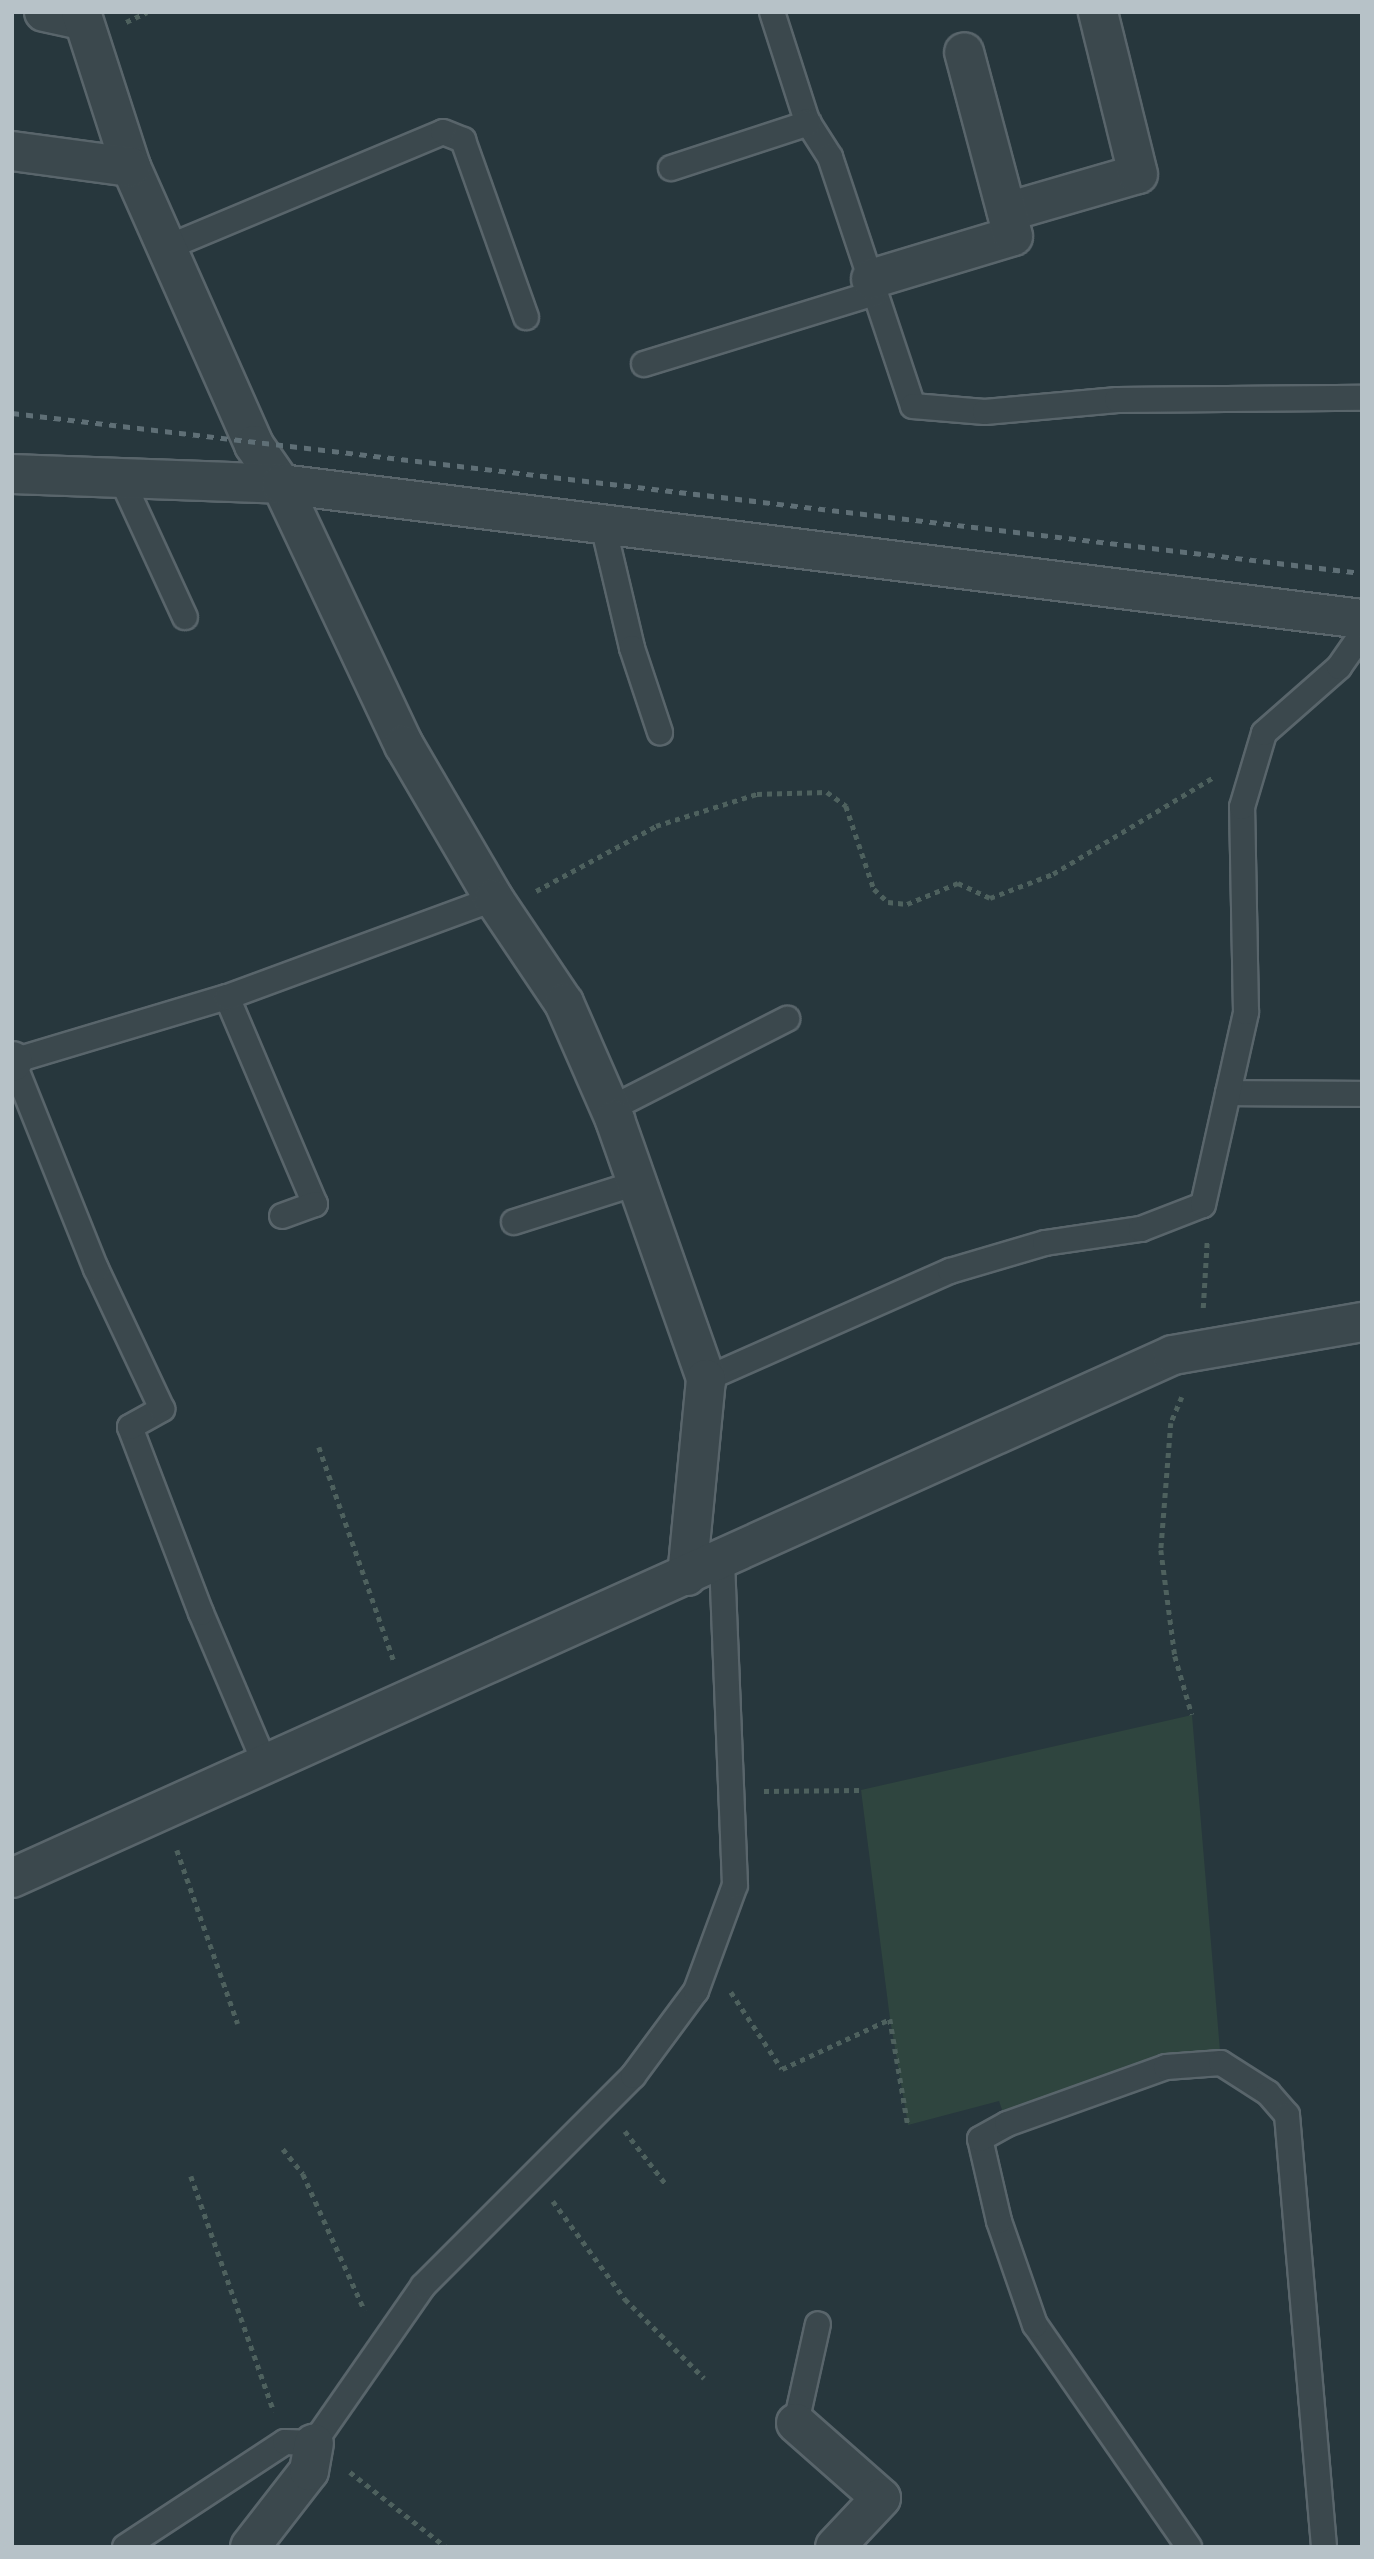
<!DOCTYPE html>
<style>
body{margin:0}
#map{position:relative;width:1374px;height:2559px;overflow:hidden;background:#27373d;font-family:Cabin,sans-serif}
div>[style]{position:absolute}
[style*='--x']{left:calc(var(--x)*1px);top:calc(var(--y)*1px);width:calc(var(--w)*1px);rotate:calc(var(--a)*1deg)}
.green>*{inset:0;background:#2f453f}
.path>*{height:4.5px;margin-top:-2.25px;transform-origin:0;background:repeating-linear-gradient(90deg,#4e615e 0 5px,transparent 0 10px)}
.roads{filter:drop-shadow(2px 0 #59656b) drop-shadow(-2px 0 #59656b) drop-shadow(0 2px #59656b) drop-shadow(0 -2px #59656b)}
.service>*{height:24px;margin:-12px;padding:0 12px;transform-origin:12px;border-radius:12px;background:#3b484d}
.minor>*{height:38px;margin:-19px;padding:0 19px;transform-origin:19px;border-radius:19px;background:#3b484d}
.tertiary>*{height:38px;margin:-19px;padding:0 19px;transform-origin:19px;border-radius:19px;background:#3b484d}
.rail>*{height:5px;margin-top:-2.5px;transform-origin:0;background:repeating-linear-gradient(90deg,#5f6f76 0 7px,transparent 0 14px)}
span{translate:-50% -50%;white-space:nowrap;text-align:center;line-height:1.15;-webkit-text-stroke:6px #202d33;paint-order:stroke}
.frame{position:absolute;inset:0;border:14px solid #b7c2c8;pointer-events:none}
</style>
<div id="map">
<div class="green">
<i style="clip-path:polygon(1192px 1715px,1221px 2063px,1007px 2124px,999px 2101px,908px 2125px,890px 2019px,861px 1790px)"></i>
</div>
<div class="path">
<i style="--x:126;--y:22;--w:23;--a:-25"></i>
<i style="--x:536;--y:891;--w:136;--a:-28.4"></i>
<i style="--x:656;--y:826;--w:106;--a:-17.6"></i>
<i style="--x:757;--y:794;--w:70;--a:-1.6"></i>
<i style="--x:827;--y:792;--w:24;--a:36"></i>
<i style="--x:846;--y:806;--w:88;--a:71.4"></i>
<i style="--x:874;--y:889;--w:19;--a:43"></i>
<i style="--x:888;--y:902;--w:19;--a:6"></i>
<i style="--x:907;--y:904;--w:55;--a:-22.4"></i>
<i style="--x:958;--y:883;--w:35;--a:25"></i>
<i style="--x:990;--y:898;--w:67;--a:-20.9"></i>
<i style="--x:1053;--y:874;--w:188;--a:-31.1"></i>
<i style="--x:1203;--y:1308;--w:68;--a:-86.6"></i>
<i style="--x:1182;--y:1397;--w:28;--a:113"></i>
<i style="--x:1171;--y:1423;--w:127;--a:94.5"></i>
<i style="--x:1161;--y:1550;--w:107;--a:82.5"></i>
<i style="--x:1175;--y:1656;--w:61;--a:73.9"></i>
<i style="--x:319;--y:1447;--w:227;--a:70.7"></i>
<i style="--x:764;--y:1791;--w:97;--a:-0.6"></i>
<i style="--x:177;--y:1850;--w:184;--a:70.7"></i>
<i style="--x:731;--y:1992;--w:92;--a:56.5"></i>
<i style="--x:782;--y:2069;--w:119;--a:-24.8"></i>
<i style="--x:890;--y:2019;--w:108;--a:80.4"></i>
<i style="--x:625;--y:2131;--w:66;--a:52.4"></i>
<i style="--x:283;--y:2149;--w:32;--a:51"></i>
<i style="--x:303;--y:2174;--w:150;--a:65.7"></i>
<i style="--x:191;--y:2176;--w:250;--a:70.6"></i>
<i style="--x:553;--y:2201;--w:122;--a:53.7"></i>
<i style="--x:625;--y:2299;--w:112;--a:45"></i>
<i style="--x:350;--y:2472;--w:122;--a:38"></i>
</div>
<div class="roads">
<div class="service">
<i style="--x:772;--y:12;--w:114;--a:72.2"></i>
<i style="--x:807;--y:121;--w:43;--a:57.4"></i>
<i style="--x:830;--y:157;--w:262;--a:71.6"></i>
<i style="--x:913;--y:406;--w:72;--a:4.8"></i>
<i style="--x:985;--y:412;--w:133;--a:-5.2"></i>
<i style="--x:1117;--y:400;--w:245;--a:-0.5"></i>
<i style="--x:671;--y:168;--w:145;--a:-18.1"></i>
<i style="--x:166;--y:248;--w:300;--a:-22.7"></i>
<i style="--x:443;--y:132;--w:22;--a:22"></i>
<i style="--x:463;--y:140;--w:188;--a:70.4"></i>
<i style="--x:644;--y:364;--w:242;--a:-17.1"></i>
<i style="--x:121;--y:478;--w:153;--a:65.3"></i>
<i style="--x:603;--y:525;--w:126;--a:76.7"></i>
<i style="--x:632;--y:648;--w:89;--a:71.6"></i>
<i style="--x:227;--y:997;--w:225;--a:67"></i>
<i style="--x:315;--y:1204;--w:35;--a:160"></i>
<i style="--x:1228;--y:1093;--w:134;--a:0.4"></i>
<i style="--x:610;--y:1109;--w:199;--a:-27"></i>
<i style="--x:514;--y:1222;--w:129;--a:-17.6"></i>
<i style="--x:706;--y:1379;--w:267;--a:-23.9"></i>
<i style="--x:950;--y:1271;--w:99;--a:-16.4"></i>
<i style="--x:1045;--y:1243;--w:97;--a:-8.3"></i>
<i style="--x:1141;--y:1229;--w:66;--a:-21.2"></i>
<i style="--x:1203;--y:1205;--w:198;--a:-77.4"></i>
<i style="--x:1246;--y:1012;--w:205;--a:-91.1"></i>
<i style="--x:1242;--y:807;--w:77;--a:-73.4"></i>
<i style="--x:1264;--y:733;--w:100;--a:-41.3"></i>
<i style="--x:1339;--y:667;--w:40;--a:-55.1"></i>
<i style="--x:266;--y:1766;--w:166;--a:-113"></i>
<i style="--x:201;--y:1613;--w:199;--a:-110.9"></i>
<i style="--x:130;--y:1427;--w:37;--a:-29"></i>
<i style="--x:162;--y:1409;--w:155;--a:-115.2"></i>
<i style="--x:96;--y:1269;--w:224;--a:-111.8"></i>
<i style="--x:13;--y:1061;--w:223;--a:-16.7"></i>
<i style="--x:227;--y:997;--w:284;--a:-20.2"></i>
<i style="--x:796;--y:2423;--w:101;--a:-77.5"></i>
<i style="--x:125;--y:2547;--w:191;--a:-33.3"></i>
<i style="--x:285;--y:2442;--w:29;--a:2"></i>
<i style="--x:314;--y:2443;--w:191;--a:-55.2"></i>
<i style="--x:423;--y:2286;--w:297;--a:-45"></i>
<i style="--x:633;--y:2076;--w:106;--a:-53.5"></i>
<i style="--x:696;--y:1991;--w:113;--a:-69.8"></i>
<i style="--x:735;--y:1885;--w:325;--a:-92.3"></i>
<i style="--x:1189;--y:2547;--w:270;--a:-124.7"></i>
<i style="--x:1035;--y:2325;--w:110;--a:-109.1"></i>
<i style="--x:999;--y:2221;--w:84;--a:-103"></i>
<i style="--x:980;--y:2139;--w:31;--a:-29"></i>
<i style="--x:1007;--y:2124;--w:169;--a:-19.7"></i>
<i style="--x:1166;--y:2067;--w:55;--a:-4.2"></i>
<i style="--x:1221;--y:2063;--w:56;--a:32.6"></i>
<i style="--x:1268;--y:2093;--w:29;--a:49"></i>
<i style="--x:1287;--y:2115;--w:434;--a:85.1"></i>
</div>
<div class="minor">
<i style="--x:44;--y:12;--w:40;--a:12"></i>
<i style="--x:81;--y:12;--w:163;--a:72.1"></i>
<i style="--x:131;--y:167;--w:304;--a:66.1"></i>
<i style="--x:254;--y:445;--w:47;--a:55.3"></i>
<i style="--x:281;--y:484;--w:289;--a:64.8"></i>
<i style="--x:404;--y:745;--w:178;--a:59.7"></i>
<i style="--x:494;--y:899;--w:125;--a:56.1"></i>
<i style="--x:564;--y:1003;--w:128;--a:66.4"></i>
<i style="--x:615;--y:1120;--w:275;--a:70.6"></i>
<i style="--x:706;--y:1379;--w:198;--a:95.5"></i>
<i style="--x:12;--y:151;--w:120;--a:7.7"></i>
<i style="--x:1007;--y:212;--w:136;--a:-16.2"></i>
<i style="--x:1138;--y:174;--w:167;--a:-103.9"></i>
<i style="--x:871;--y:279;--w:148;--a:-16.8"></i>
<i style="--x:1013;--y:236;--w:190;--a:-104.9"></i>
<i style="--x:12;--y:474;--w:269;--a:2.1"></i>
<i style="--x:281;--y:484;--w:1089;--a:7.12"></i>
<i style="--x:12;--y:1062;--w:1;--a:-45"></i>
<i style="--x:796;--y:2423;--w:113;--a:41.4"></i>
<i style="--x:881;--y:2498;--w:67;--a:133.2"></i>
<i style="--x:250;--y:2547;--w:96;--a:-52.2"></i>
<i style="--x:309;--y:2471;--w:28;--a:-80"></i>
</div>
<div class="tertiary">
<i style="--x:12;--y:1878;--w:1273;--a:-24.25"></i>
<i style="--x:1173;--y:1355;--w:192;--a:-9.9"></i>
</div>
</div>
<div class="rail">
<i style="--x:12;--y:413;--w:1359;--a:6.76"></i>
</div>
<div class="frame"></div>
</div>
